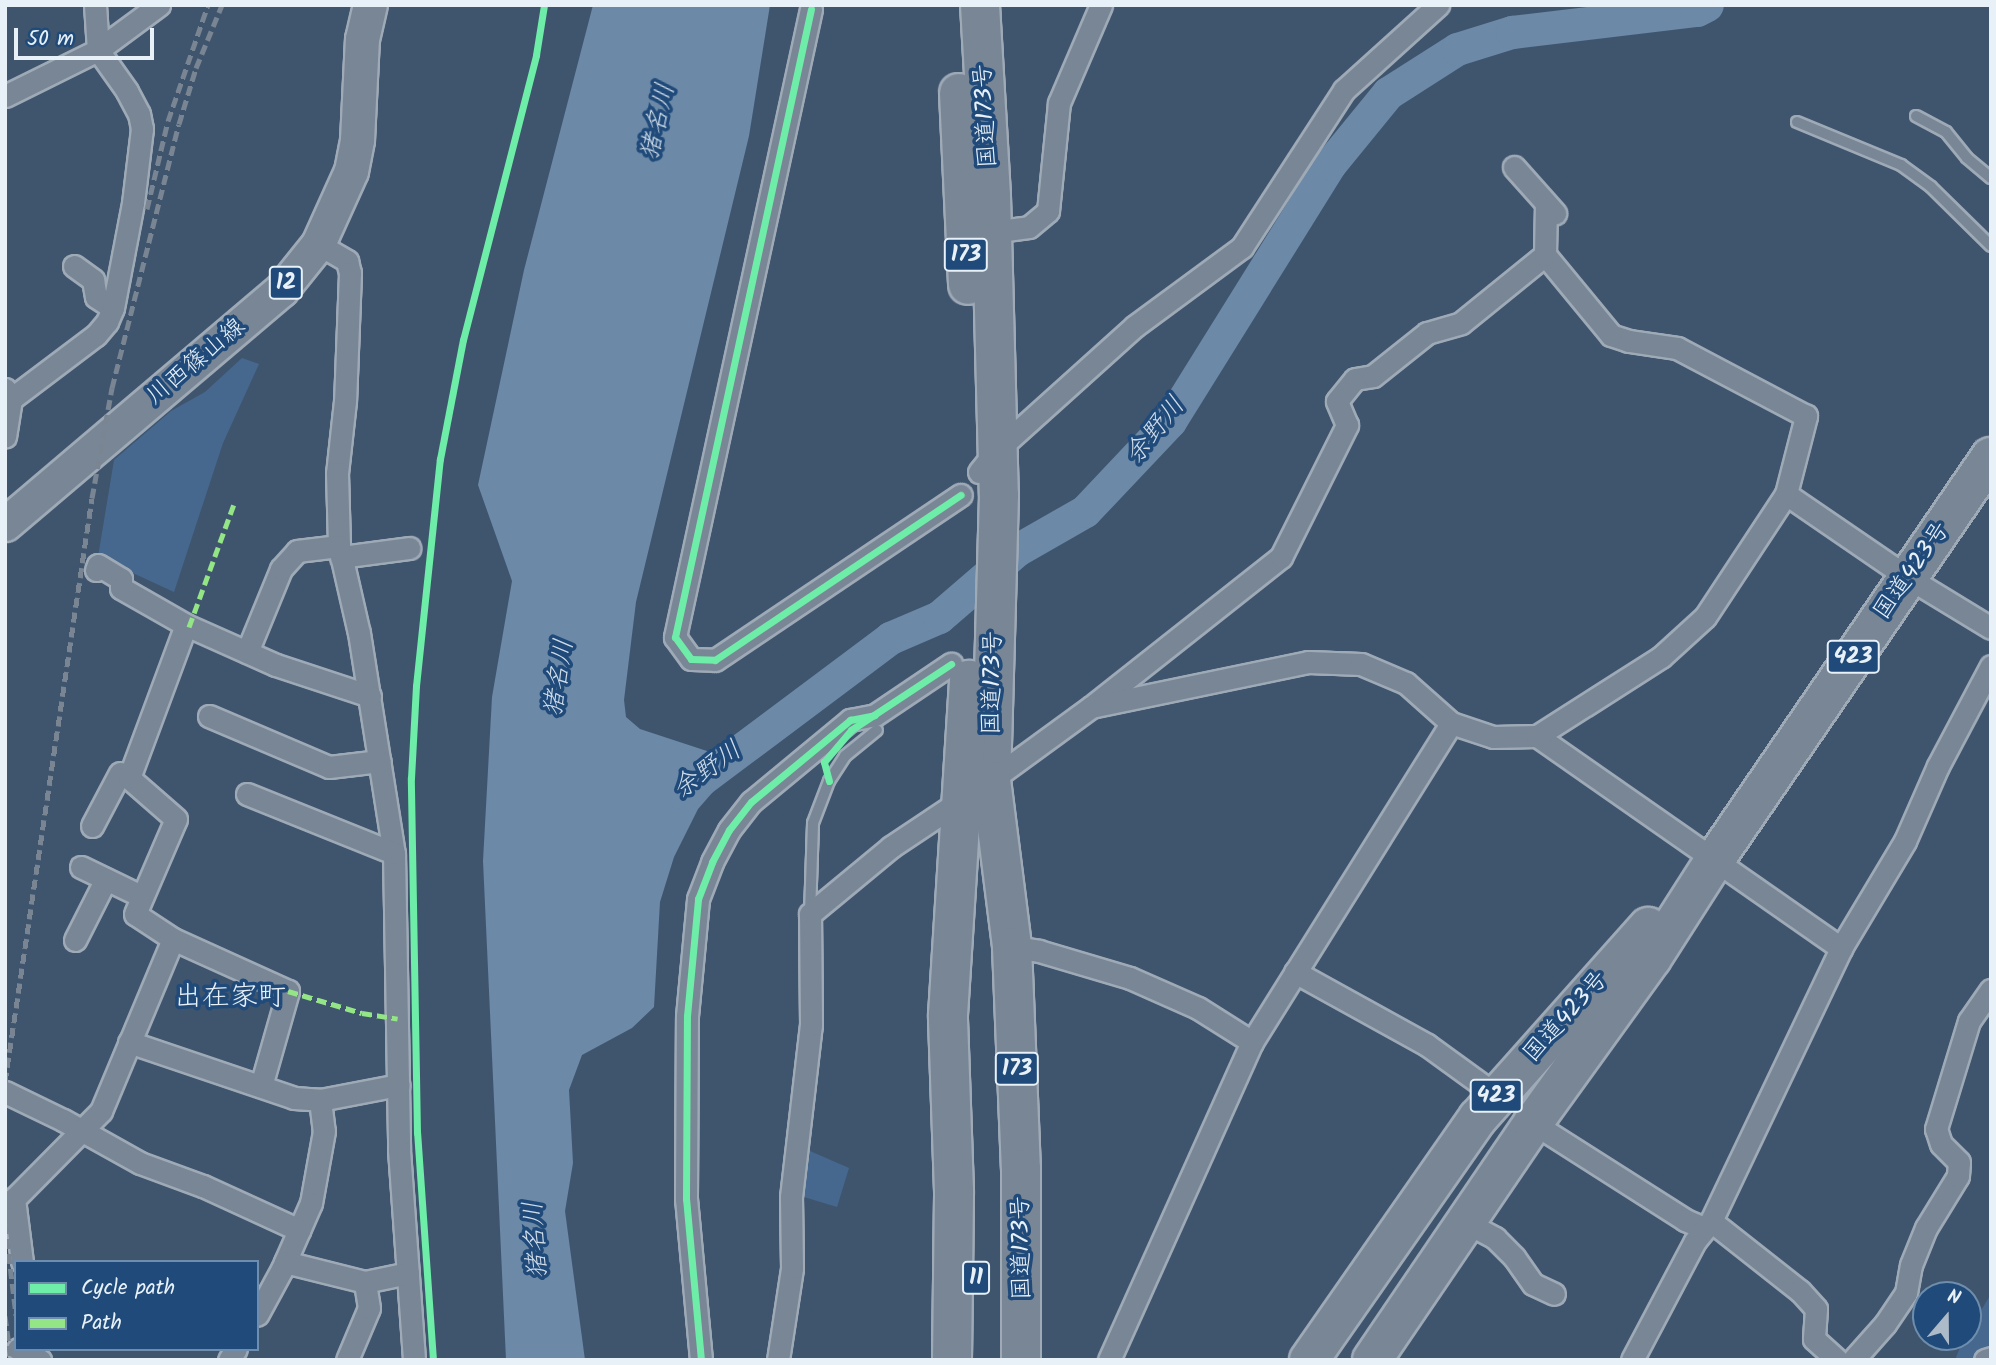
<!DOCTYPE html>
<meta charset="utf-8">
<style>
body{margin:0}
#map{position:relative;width:1996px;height:1365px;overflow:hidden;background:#3f556e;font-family:Kalam,"Klee One",sans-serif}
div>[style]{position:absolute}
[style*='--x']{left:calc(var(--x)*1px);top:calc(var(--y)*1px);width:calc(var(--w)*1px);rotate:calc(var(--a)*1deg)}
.green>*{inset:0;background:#46688e}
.water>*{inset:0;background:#6c89a7}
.river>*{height:33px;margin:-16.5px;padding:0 16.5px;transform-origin:16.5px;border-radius:16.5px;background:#6c89a7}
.roads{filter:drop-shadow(2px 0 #9faab7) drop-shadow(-2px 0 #9faab7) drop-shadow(0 2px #9faab7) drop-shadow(0 -2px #9faab7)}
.lane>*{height:10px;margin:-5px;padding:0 5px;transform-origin:5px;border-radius:5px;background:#798695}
.street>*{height:21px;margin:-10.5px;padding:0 10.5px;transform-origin:10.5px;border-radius:10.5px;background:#798695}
.primary>*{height:33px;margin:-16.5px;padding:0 16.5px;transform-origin:16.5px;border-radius:16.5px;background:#798695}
.highway>*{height:38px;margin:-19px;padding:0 19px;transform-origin:19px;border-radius:19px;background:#798695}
.rail>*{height:5px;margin-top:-2.5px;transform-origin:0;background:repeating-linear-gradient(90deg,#798592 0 10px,transparent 0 15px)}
.quiet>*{height:5px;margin-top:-2.5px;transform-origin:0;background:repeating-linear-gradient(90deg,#94e586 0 10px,transparent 0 15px)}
.cycleway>*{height:7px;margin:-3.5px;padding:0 3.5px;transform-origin:3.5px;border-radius:3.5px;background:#6deda7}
span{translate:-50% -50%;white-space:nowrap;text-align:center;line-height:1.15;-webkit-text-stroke:7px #1f4a7a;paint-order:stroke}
.shield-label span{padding:2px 5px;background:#1f4a7a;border:2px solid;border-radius:5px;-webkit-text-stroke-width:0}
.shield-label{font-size:23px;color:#e8f1f8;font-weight:700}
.street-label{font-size:24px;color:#e8f1f8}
.water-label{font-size:26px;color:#d0dde9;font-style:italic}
.quarter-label{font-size:28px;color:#e8f1f8}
.frame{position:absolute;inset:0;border:7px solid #e8f1f8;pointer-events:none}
.legend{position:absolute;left:14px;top:1260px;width:245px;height:91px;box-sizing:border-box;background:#1f4a7a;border:2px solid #6f8dac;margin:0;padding:9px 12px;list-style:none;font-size:21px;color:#e8f1f8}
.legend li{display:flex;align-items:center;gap:14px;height:35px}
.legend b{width:35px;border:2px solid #6f8dac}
.north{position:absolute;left:1912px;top:1281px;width:70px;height:70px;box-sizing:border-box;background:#1f4a7a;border:2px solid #6f8dac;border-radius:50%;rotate:20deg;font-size:19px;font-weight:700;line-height:28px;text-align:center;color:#e8f1f8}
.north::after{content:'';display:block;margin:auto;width:24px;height:32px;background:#adbac8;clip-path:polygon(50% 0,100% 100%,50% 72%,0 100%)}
.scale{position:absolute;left:14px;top:28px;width:140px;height:32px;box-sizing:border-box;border:4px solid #e8f1f8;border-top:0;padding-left:9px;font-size:21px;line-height:24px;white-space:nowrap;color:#e8f1f8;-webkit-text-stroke:5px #1f4a7a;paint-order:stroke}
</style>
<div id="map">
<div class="green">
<i style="clip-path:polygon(242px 358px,259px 364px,223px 443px,174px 592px,98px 557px,114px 460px,171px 411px,205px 392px)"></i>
<i style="clip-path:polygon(810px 1151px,849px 1168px,837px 1207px,804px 1197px)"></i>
<i style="clip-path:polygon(1991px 1294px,1991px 1360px,1955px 1360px,1964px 1337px,1968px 1337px,1968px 1332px)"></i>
</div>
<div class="water">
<i style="clip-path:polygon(593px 5px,770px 5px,749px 136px,636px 602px,624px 700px,626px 717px,640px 729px,713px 753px,726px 777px,698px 809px,674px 857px,660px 902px,654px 1007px,632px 1028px,582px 1055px,569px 1090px,573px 1163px,565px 1211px,585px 1360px,506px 1360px,483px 861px,492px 697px,512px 581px,478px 485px,524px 270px)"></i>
</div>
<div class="river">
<i style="--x:683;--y:793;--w:259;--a:-36.8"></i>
<i style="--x:890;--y:638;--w:53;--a:-23.2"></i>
<i style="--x:939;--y:617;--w:103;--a:-40.7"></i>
<i style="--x:1017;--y:550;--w:78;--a:-29.8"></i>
<i style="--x:1085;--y:511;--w:124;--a:-46.6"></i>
<i style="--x:1170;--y:421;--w:303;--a:-58.1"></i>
<i style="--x:1330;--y:164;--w:92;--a:-50.8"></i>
<i style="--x:1388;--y:93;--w:82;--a:-32.5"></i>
<i style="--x:1457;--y:49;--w:58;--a:-17.2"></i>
<i style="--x:1512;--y:32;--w:186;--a:-6.8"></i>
<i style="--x:1697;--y:10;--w:11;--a:-27"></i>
</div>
<div class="roads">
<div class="lane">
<i style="--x:1916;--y:116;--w:34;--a:28"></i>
<i style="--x:1946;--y:132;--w:33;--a:51"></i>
<i style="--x:1967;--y:158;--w:31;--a:40"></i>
<i style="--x:1797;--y:122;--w:113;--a:22.5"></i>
<i style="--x:1901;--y:165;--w:37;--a:36"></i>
<i style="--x:1931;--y:187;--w:84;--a:44.5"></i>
<i style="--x:810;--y:914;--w:91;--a:-88.1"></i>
<i style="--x:813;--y:823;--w:45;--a:-69.1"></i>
<i style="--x:829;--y:781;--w:30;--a:-57"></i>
<i style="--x:845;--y:756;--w:41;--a:-39.1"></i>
</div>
<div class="street">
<i style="--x:811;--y:9;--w:643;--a:102.22"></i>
<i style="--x:675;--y:637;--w:27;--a:54"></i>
<i style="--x:691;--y:659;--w:24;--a:2"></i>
<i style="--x:715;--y:660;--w:296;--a:-33.9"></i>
<i style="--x:5;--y:96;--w:104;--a:-26.3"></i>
<i style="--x:98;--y:50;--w:76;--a:-36.4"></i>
<i style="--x:1514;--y:167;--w:62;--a:48.3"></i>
<i style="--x:984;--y:233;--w:45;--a:-7.6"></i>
<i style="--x:1029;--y:227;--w:25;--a:-40"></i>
<i style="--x:1048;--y:211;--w:109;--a:-84.2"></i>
<i style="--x:1059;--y:103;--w:107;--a:-66.8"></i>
<i style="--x:318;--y:244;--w:34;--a:30"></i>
<i style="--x:347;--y:261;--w:12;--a:76"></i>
<i style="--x:350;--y:273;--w:128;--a:92.2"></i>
<i style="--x:345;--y:401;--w:72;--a:96.3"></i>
<i style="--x:337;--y:473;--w:73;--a:88.4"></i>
<i style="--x:339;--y:546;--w:89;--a:77.1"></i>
<i style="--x:359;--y:633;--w:223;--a:81"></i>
<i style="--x:394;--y:853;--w:297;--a:89"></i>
<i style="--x:399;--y:1150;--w:211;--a:85.9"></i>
<i style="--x:74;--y:266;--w:24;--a:36"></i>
<i style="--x:93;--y:280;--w:17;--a:80"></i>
<i style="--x:96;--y:297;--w:20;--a:33"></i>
<i style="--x:5;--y:389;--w:12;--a:59"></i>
<i style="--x:11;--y:399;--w:38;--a:99"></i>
<i style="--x:11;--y:399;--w:106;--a:-37"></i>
<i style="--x:96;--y:335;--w:17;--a:-50"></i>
<i style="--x:107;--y:322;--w:15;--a:-67"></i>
<i style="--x:113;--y:308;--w:107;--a:-79.2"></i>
<i style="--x:133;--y:203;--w:75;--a:-83.1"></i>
<i style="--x:142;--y:129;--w:15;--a:-101"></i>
<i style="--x:139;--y:114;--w:26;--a:-118"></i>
<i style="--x:127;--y:91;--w:50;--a:-125.3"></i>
<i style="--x:98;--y:50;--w:45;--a:-93.8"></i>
<i style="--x:979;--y:472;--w:26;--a:-51"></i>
<i style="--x:995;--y:452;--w:188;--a:-42"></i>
<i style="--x:1135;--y:326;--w:133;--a:-36.4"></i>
<i style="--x:1242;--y:247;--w:187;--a:-57"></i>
<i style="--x:1344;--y:90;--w:127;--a:-42.1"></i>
<i style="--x:1786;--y:494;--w:147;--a:34.4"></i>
<i style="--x:1907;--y:577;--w:98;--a:31.3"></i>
<i style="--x:341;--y:557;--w:69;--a:-7.5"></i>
<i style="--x:96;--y:570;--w:5;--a:-68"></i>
<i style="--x:98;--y:565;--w:27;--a:31"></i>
<i style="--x:121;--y:579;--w:9;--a:90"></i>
<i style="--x:121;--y:588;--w:75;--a:29.6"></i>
<i style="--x:247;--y:652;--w:90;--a:-67.7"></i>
<i style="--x:281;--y:569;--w:24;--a:-48"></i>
<i style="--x:297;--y:551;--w:42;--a:-6.8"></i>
<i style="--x:1095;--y:704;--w:237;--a:-38.3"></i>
<i style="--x:1281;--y:557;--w:148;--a:-63.4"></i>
<i style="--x:1347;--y:425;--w:26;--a:-113"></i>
<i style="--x:1337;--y:401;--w:28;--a:-51"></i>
<i style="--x:1355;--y:379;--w:18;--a:-9"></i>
<i style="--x:1373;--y:376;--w:69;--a:-38.5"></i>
<i style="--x:1427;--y:333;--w:35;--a:-16"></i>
<i style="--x:1461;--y:323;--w:108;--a:-39"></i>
<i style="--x:209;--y:716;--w:130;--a:23"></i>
<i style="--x:329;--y:767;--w:51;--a:-6.7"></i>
<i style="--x:1537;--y:736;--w:371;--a:34.9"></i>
<i style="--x:247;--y:794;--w:158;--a:21.9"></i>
<i style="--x:92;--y:826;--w:60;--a:-62.2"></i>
<i style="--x:81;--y:867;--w:67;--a:25.8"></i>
<i style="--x:75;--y:940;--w:68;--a:-63.1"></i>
<i style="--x:1012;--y:947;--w:27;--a:8"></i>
<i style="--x:1039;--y:951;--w:95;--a:16.5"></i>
<i style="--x:1130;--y:978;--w:74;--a:23.8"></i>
<i style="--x:1198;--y:1008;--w:64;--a:32.2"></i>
<i style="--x:1295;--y:972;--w:151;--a:28.9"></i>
<i style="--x:1427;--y:1045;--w:85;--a:35.9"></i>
<i style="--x:129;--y:1042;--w:174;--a:18.7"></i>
<i style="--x:294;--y:1098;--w:26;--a:4"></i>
<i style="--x:320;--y:1100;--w:31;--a:83"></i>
<i style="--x:324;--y:1131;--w:73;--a:100.2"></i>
<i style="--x:311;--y:1203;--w:72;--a:113.7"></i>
<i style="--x:282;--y:1269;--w:52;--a:118.5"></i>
<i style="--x:261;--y:1086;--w:99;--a:-74.1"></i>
<i style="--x:288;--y:991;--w:126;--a:-155.7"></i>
<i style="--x:173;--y:939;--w:45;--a:-146.7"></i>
<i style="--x:135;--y:914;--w:103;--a:-66.7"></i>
<i style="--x:176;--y:819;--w:62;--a:-138.9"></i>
<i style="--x:129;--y:778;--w:163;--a:-69.6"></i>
<i style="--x:186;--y:625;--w:98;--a:24"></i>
<i style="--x:276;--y:665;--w:99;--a:18.3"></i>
<i style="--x:5;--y:1092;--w:64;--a:25.8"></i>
<i style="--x:63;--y:1120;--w:88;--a:29.2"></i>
<i style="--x:140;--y:1163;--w:67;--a:20.1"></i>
<i style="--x:203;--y:1186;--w:106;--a:24.6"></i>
<i style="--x:320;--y:1100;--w:80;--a:-10.8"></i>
<i style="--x:1533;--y:1123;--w:180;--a:32.5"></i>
<i style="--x:1685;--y:1220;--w:21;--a:23"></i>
<i style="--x:1711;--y:1221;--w:113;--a:38.2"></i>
<i style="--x:1800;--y:1291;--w:24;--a:48"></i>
<i style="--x:1816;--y:1309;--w:30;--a:94"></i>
<i style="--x:1814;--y:1339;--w:31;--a:42"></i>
<i style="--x:1467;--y:1223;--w:32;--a:28"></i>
<i style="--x:1495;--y:1238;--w:27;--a:45"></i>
<i style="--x:1514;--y:1257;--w:33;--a:55"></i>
<i style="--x:1533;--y:1284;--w:23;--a:25"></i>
<i style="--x:22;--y:1262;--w:64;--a:-97.2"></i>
<i style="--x:14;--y:1199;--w:124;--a:-45.3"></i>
<i style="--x:101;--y:1111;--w:186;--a:-67.3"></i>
<i style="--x:285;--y:1262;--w:82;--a:14"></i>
<i style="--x:365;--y:1282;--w:44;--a:-11.8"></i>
<i style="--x:18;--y:1349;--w:25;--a:27"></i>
<i style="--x:229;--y:1360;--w:13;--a:-58"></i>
<i style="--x:347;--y:1360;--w:56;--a:-67.1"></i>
<i style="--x:369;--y:1308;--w:26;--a:-99"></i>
<i style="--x:701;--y:1360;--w:162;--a:-95.3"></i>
<i style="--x:686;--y:1199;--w:183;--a:-89.7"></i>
<i style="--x:687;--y:1016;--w:118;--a:-84.6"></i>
<i style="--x:698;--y:899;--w:40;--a:-69"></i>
<i style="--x:712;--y:862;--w:36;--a:-62"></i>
<i style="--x:729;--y:830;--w:36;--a:-52"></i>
<i style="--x:751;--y:802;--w:129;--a:-39.6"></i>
<i style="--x:850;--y:720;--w:25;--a:-11"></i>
<i style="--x:875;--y:715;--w:92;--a:-33.9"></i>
<i style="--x:778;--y:1360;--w:93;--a:-81.3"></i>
<i style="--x:792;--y:1268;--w:71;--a:-90.8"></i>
<i style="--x:791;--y:1197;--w:173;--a:-83.4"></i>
<i style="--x:811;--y:1025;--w:111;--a:-90.5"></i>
<i style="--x:810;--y:914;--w:105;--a:-39.6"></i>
<i style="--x:891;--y:847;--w:120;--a:-33.8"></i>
<i style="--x:991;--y:780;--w:124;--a:-36.1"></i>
<i style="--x:1091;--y:707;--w:222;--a:-11.7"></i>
<i style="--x:1308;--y:662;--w:53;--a:2.2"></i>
<i style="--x:1361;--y:664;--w:49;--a:22.9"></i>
<i style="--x:1406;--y:683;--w:60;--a:41.6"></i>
<i style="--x:1451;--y:723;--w:44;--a:18.4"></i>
<i style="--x:1493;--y:737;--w:44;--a:-1.3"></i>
<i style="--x:1537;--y:736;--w:147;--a:-32.5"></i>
<i style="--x:1661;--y:657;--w:59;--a:-42.3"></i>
<i style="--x:1705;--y:617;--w:147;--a:-56.6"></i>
<i style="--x:1786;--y:494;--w:81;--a:-75.6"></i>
<i style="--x:1806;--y:416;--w:146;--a:-152.2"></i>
<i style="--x:1677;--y:348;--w:49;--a:-171.7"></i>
<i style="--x:1629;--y:341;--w:19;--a:-162"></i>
<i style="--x:1611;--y:335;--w:104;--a:-129.5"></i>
<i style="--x:1545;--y:255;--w:51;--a:-88.9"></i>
<i style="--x:1109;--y:1360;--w:349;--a:-65.8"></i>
<i style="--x:1252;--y:1042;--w:376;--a:-58"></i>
<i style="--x:1632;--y:1360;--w:135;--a:-62.1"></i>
<i style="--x:1695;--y:1241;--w:26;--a:-51"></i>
<i style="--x:1711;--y:1221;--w:302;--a:-64.5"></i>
<i style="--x:1841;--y:948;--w:125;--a:-59.1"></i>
<i style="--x:1905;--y:841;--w:82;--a:-66.3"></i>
<i style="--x:1938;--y:766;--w:113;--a:-62.1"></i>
<i style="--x:1853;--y:1360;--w:48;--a:-48.4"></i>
<i style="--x:1885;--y:1324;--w:37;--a:-56"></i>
<i style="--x:1906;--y:1293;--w:28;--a:-80"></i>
<i style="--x:1911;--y:1265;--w:40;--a:-68"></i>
<i style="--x:1926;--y:1228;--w:61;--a:-58.4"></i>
<i style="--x:1958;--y:1176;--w:14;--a:-86"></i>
<i style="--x:1959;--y:1162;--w:25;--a:-135"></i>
<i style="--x:1941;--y:1144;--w:16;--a:-108"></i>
<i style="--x:1936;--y:1129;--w:113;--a:-73"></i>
<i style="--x:1969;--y:1021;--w:38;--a:-55"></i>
<i style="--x:1985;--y:1360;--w:6;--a:-18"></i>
</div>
<div class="primary">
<i style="--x:5;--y:524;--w:362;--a:-40.3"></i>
<i style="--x:281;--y:290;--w:59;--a:-51.2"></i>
<i style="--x:318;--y:244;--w:80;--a:-65.7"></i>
<i style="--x:351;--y:171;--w:32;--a:-79"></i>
<i style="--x:357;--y:140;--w:101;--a:-87.2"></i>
<i style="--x:362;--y:39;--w:35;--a:-77"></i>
</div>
<div class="highway">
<i style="--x:980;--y:5;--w:191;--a:86.7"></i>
<i style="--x:991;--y:196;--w:299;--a:88.5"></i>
<i style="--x:999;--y:495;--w:285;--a:91.6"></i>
<i style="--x:991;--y:780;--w:168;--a:82.8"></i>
<i style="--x:1012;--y:947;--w:222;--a:87.7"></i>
<i style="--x:1021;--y:1169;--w:191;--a:90"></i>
<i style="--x:959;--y:93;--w:192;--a:87.3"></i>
<i style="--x:952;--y:1360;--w:169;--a:-89.3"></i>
<i style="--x:954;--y:1191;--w:176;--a:-92"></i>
<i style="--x:948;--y:1015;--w:336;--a:-86.4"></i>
<i style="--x:1309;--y:1360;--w:295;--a:-55.1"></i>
<i style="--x:1478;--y:1118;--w:256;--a:-48.3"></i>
<i style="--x:1372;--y:1360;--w:287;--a:-55.8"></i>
<i style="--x:1533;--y:1123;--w:203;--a:-54.2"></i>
<i style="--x:1652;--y:958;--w:119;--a:-57.4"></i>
<i style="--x:1716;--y:858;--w:486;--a:-55.6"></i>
</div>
</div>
<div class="rail">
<i style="--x:147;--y:209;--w:90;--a:-76.6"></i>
<i style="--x:168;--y:121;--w:123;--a:-71"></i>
<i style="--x:5;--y:1082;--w:590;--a:-81.53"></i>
<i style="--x:92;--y:498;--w:112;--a:-79.7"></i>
<i style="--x:112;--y:388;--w:272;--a:-75.8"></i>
<i style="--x:179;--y:124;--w:59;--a:-73.1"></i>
<i style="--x:196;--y:68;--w:68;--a:-67.6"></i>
<i style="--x:5;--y:1224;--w:92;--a:83.1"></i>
<i style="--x:5;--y:1316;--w:44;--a:82.2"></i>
</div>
<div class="quiet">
<i style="--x:189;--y:627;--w:131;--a:-69.9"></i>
<i style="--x:288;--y:991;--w:77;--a:16.6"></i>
<i style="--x:362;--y:1013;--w:36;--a:9"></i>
</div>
<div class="cycleway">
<i style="--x:811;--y:9;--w:643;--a:102.22"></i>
<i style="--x:675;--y:637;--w:27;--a:54"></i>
<i style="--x:691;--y:659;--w:24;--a:2"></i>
<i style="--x:715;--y:660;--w:296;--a:-33.9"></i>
<i style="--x:829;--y:781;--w:20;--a:-105"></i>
<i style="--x:824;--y:762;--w:42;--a:-49.8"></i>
<i style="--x:851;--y:730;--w:120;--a:-33.4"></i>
<i style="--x:433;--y:1360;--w:228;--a:-94"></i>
<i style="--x:417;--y:1133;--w:355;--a:-91"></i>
<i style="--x:411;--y:778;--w:92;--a:-86.9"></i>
<i style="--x:416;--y:686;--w:228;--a:-84"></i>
<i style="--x:440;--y:459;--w:121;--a:-79.1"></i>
<i style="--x:463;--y:340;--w:294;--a:-75.6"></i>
<i style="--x:536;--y:55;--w:51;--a:-80.9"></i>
<i style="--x:701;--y:1360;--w:162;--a:-95.3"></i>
<i style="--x:686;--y:1199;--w:183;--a:-89.7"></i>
<i style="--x:687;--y:1016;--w:118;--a:-84.6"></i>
<i style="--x:698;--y:899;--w:40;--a:-69"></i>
<i style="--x:712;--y:862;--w:36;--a:-62"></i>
<i style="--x:729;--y:830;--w:36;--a:-52"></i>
<i style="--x:751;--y:802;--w:129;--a:-39.6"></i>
<i style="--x:850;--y:720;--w:25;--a:-11"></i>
</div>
<div class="shield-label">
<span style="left:966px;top:255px">173</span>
<span style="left:286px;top:283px">12</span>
<span style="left:1853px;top:657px">423</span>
<span style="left:1017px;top:1069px">173</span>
<span style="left:1496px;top:1096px">423</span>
<span style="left:976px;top:1278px">11</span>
</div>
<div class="street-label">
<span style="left:986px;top:116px;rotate:-93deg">国道173号</span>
<span style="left:196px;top:362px;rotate:-40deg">川西篠山線</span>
<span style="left:1912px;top:571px;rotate:-55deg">国道423号</span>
<span style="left:993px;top:683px;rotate:-89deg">国道173号</span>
<span style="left:1566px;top:1017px;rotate:-48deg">国道423号</span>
<span style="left:1022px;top:1248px;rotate:-91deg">国道173号</span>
</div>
<div class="water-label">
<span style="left:659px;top:122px;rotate:-77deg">猪名川</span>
<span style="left:1156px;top:431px;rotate:-51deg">余野川</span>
<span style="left:560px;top:678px;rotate:-81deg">猪名川</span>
<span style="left:708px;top:771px;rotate:-36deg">余野川</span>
<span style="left:537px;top:1240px;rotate:-94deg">猪名川</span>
</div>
<div class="quarter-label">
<span style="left:230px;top:998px">出在家町</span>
</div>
<div class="frame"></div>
<ul class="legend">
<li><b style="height:9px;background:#6deda7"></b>Cycle path</li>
<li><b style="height:9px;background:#94e586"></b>Path</li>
</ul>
<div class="north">N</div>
<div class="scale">50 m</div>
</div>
